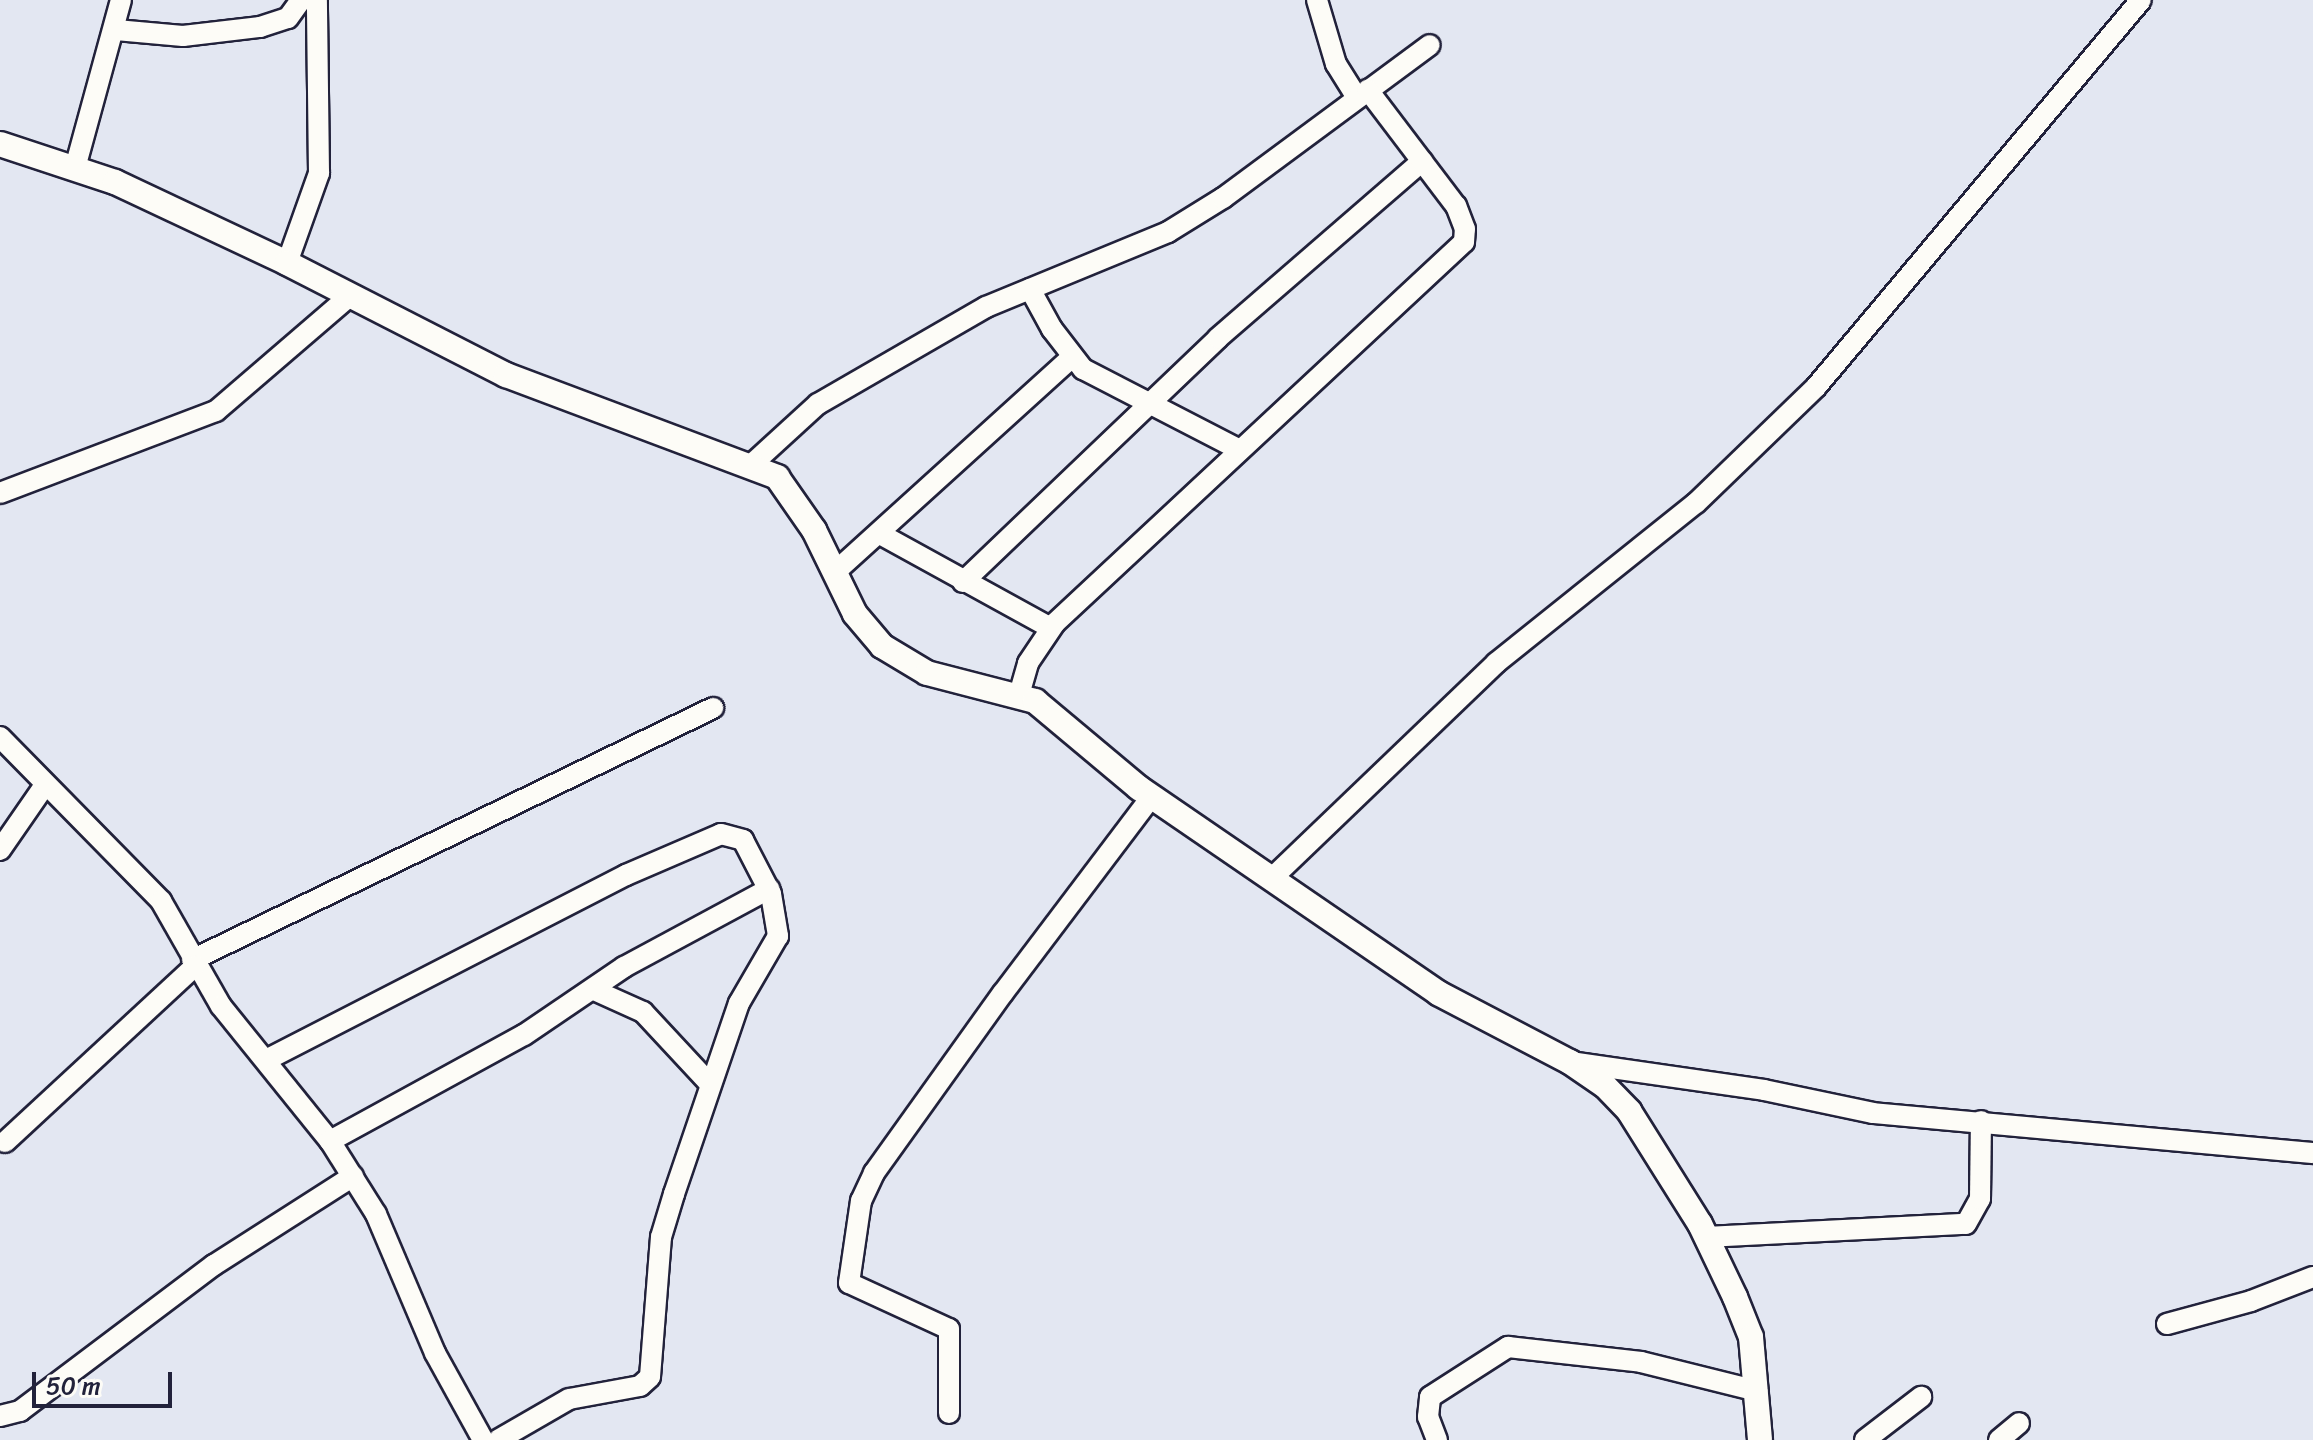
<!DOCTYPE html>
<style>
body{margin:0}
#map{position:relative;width:2313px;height:1440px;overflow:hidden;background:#e3e7f2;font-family:Sriracha,sans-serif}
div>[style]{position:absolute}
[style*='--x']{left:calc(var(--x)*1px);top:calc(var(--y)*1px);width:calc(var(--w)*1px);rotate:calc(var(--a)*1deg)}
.roads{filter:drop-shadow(2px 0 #22223b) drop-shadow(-2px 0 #22223b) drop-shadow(0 2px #22223b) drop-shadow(0 -2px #22223b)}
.minor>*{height:20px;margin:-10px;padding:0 10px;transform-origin:10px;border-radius:10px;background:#fdfcf7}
.tertiary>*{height:24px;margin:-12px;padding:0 12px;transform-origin:12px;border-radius:12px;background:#fdfcf7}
span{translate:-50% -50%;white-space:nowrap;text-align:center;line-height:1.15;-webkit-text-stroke:7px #fdfcf7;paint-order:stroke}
.scale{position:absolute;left:32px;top:1372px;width:140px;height:36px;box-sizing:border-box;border:4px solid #22223b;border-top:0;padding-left:10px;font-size:24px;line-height:28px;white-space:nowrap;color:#22223b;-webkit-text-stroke:6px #fdfcf7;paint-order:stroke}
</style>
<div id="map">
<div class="roads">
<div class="minor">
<i style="--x:1317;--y:0;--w:67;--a:73.5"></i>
<i style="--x:1336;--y:64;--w:40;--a:58"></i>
<i style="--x:116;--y:30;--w:67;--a:5.1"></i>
<i style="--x:183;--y:36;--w:78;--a:-6.7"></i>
<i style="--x:260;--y:27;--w:29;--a:-18"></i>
<i style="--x:288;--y:18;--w:22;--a:-54"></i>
<i style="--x:75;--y:168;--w:174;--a:-74.7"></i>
<i style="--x:287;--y:263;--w:96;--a:-70.4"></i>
<i style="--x:319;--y:173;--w:173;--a:-90.7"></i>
<i style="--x:1030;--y:289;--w:46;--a:61.2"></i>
<i style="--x:1052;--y:329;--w:51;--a:52.2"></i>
<i style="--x:1083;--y:369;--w:174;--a:27.3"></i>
<i style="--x:750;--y:466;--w:92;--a:-42.4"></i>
<i style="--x:818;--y:404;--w:194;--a:-30"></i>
<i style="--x:986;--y:307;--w:197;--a:-22.4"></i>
<i style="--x:1168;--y:232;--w:65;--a:-31.7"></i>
<i style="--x:1223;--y:198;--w:257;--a:-36.5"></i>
<i style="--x:0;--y:493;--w:231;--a:-20.8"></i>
<i style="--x:216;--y:411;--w:178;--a:-40.7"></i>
<i style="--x:880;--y:534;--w:195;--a:28.8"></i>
<i style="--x:835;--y:572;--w:319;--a:-42.2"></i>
<i style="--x:963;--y:582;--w:353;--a:-43.7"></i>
<i style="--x:1218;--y:338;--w:270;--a:-40.9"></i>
<i style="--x:1019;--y:695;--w:33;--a:-74"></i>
<i style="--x:1028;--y:663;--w:48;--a:-56"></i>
<i style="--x:1055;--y:623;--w:559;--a:-42.97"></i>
<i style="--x:1464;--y:242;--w:13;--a:-86"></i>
<i style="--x:1465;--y:229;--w:25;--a:-111"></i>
<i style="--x:1456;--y:206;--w:146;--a:-127.2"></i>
<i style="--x:0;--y:737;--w:230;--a:45.5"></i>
<i style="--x:161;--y:901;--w:121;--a:60.3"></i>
<i style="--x:221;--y:1006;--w:174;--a:51.1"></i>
<i style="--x:330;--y:1141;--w:86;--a:57.8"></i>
<i style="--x:376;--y:1214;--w:151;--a:67"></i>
<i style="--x:435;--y:1353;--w:99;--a:61.1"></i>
<i style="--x:0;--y:850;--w:79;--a:-55.3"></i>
<i style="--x:1271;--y:879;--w:312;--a:-43.8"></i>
<i style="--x:1496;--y:663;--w:256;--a:-38.7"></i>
<i style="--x:1696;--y:503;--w:167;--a:-44"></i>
<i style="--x:1816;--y:387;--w:505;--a:-49.98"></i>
<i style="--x:192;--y:960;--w:579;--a:-25.81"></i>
<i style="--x:594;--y:990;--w:54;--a:24.2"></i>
<i style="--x:643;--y:1012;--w:97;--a:47.1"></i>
<i style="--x:266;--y:1060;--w:405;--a:-27.2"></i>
<i style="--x:626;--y:875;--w:103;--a:-23.3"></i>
<i style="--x:721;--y:834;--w:23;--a:15"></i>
<i style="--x:743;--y:840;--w:61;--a:62.6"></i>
<i style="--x:771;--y:894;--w:43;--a:80.5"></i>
<i style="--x:778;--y:936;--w:78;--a:120.2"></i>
<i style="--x:739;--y:1003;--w:202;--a:108.8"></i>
<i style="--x:674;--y:1194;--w:45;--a:106.8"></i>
<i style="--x:661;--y:1237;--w:140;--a:94.5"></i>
<i style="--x:650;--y:1377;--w:13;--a:138"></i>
<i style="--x:640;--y:1386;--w:72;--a:169.6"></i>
<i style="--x:569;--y:1399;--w:82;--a:150"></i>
<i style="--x:1570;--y:1062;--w:196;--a:8.2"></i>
<i style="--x:1764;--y:1090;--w:111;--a:11.9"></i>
<i style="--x:1873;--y:1113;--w:442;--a:5.2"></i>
<i style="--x:330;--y:1141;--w:221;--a:-28.7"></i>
<i style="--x:524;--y:1035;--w:121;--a:-34.2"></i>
<i style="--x:624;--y:967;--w:165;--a:-28.3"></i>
<i style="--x:5;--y:1142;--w:259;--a:-42.8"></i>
<i style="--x:1706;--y:1237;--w:260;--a:-2.9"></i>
<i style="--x:1966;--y:1224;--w:29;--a:-61"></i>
<i style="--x:1980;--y:1199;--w:78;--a:-89.3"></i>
<i style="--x:2167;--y:1324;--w:87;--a:-15.3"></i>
<i style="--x:2251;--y:1301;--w:66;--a:-21.2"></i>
<i style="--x:949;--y:1413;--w:84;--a:-90"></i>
<i style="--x:949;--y:1329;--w:110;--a:-155.3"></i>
<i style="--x:849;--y:1283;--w:83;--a:-81.7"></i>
<i style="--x:861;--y:1201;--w:31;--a:-65"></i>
<i style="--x:874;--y:1173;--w:221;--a:-54.4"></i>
<i style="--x:1003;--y:993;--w:247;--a:-52.9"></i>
<i style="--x:0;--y:1416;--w:21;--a:-14"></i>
<i style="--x:20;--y:1411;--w:243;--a:-37"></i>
<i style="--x:214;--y:1265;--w:165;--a:-32.6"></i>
<i style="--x:1437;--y:1440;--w:25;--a:-111"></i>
<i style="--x:1428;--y:1417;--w:20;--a:-84"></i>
<i style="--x:1430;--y:1397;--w:93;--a:-32.7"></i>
<i style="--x:1508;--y:1347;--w:134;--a:6.4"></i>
<i style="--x:1641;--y:1362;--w:120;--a:14"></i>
<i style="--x:1865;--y:1440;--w:71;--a:-37.5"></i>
<i style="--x:1999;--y:1440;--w:26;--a:-40"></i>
</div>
<div class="tertiary">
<i style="--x:0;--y:144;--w:121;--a:18.3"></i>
<i style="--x:115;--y:182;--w:190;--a:25.2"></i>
<i style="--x:287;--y:263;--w:246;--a:27.1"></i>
<i style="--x:506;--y:375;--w:290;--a:20.6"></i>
<i style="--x:777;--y:477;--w:65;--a:55.1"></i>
<i style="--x:814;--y:530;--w:93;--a:64"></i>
<i style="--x:855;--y:614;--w:42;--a:49.8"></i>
<i style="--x:882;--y:646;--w:52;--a:31"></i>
<i style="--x:927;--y:673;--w:112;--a:14.5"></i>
<i style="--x:1035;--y:701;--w:136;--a:39.9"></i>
<i style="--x:1139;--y:788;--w:363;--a:34.4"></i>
<i style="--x:1438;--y:993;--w:149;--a:27.6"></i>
<i style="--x:1570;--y:1062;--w:42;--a:34.4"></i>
<i style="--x:1605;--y:1086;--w:35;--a:46"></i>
<i style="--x:1629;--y:1111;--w:133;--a:57.9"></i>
<i style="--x:1700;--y:1224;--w:81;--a:64.4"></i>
<i style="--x:1735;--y:1297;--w:43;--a:68.2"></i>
<i style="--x:1751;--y:1337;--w:103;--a:85"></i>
</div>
</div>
<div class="scale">50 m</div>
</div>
